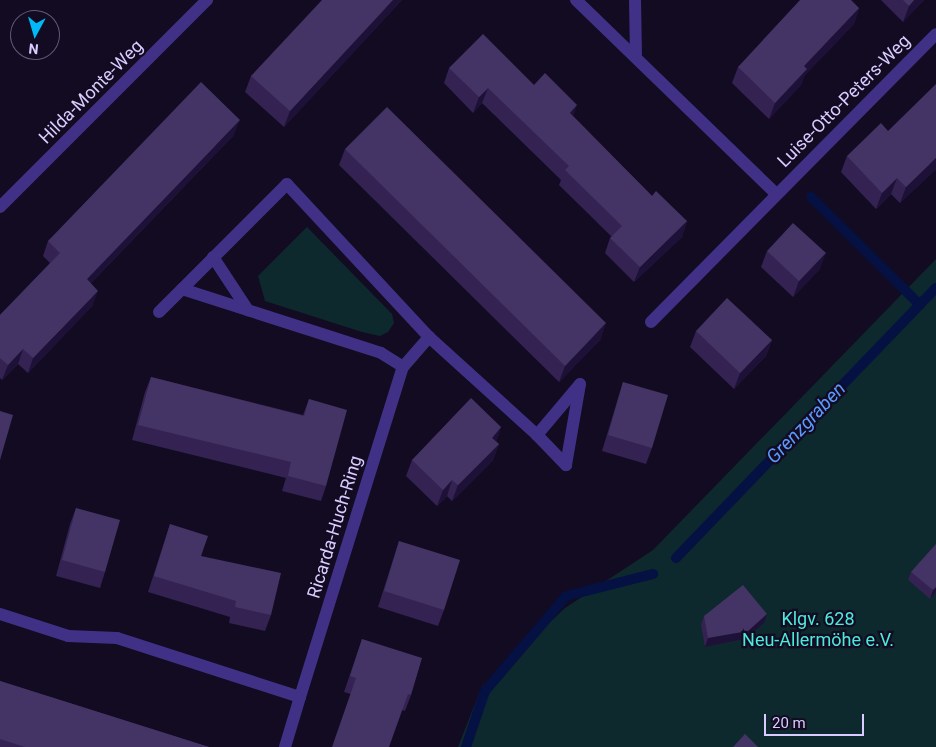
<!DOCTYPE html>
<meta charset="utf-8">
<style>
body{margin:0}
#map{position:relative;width:936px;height:747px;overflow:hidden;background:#120b22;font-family:Roboto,sans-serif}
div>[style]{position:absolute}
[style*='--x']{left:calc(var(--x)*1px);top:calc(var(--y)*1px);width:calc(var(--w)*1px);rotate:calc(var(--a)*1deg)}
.green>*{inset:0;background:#0d292d}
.stream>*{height:10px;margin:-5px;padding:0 5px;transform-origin:5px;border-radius:5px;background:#041142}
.minor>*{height:12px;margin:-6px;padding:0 6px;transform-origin:6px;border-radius:6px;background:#413186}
.wall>*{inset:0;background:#332252}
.shaded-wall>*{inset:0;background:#1e1137}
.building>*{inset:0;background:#443465}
span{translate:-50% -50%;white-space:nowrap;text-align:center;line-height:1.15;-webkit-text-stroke:4.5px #120b22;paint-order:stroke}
.street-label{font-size:18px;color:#d9ccff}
.park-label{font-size:18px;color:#4bebdc}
.water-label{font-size:19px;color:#5a99ff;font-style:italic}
.north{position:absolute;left:10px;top:10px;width:50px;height:50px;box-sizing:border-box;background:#120b22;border:1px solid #62587a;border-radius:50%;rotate:186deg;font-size:14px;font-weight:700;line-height:20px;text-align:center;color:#d9ccff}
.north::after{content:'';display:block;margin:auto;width:18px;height:22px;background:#00b9f7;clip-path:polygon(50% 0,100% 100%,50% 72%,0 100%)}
.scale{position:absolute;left:764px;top:714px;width:100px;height:22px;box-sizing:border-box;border:2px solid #d9ccff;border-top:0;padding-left:6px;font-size:15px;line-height:18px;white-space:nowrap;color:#d9ccff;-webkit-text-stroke:4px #120b22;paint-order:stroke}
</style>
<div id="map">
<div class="green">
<i style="clip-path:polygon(307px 227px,392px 314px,394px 323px,388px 332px,380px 336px,362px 332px,265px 301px,258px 276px)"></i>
<i style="clip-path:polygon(936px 259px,936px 747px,458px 747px,482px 686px,565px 608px,653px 550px)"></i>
</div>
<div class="stream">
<i style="--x:811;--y:197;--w:153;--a:44.7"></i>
<i style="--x:676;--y:558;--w:375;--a:-46.1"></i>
<i style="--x:466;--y:747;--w:59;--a:-71.3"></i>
<i style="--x:485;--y:691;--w:125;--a:-49.5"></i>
<i style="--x:566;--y:596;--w:90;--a:-14.2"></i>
</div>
<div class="minor">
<i style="--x:576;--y:0;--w:279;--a:44.1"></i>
<i style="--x:635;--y:0;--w:55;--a:89"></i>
<i style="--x:0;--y:207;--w:293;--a:-45"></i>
<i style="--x:213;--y:257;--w:64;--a:56.6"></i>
<i style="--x:159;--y:312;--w:33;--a:-45"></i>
<i style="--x:651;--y:322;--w:405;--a:-45.3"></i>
<i style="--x:429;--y:337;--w:146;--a:42.2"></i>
<i style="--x:537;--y:435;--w:42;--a:46"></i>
<i style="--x:566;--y:465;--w:82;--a:-80.2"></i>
<i style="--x:580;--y:384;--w:67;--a:130.1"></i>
<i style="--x:0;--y:614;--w:71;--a:17.9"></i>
<i style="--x:68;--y:636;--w:49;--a:2.3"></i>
<i style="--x:117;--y:638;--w:192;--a:17.9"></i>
<i style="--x:300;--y:697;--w:346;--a:-72.7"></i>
<i style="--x:403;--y:367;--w:40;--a:-49"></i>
<i style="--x:429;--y:337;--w:209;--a:-132.9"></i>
<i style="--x:287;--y:184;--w:148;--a:135"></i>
<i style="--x:182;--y:289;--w:209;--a:17.8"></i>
<i style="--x:381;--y:353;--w:26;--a:32"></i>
<i style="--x:285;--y:747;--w:52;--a:-73.3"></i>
</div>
<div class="wall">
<i style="clip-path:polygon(402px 0,284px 127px,245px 92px,251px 76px)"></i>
<i style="clip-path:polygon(881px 0,924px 0,903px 22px)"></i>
<i style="clip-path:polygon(859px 8px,854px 24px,804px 76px,801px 85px,769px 119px,732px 83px,738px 67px)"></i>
<i style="clip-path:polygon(449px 68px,534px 85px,573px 116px,652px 196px,687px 221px,682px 237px,634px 282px,605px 253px,610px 238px,612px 237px,559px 185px,561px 180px,482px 103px,473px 113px,444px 83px)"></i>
<i style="clip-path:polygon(888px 131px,936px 169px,900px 203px,891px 194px,876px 209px,841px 172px,847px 156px)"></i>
<i style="clip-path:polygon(234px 135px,91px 283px,93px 305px,28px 373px,18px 364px,2px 380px,0 378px,0 315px,50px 263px,43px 256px,48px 241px)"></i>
<i style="clip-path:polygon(345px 149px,601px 339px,559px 382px,339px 165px)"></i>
<i style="clip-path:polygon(767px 251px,820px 269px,793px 297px,761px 267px)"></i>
<i style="clip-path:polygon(696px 331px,772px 340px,766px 356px,734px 389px,690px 347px)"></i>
<i style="clip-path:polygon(151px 377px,303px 415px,309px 399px,326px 486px,321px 501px,282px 491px,286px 478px,132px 440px,145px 392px)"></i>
<i style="clip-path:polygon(623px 382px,652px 448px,646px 464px,602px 451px,618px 398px)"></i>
<i style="clip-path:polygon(501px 427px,496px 442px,499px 444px,493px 460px,452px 501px,447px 496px,437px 506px,406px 476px,412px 460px)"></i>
<i style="clip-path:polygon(76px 508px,105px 572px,100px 588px,56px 576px,70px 524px)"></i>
<i style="clip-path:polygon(170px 524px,201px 556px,271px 615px,265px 631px,229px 623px,230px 617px,148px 592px)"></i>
<i style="clip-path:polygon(399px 541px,444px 610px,438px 626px,378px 607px)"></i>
<i style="clip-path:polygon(936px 544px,936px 592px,930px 599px,908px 580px,911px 572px)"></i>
<i style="clip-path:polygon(704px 616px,764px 623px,745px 639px,705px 647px,701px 625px)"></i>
<i style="clip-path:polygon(362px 639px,411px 695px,405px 711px,344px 692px)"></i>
<i style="clip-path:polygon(0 681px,209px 747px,0 747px)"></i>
</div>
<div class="shaded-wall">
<i style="clip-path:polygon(393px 0,402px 0,284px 127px,290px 111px)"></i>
<i style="clip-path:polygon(914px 0,924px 0,903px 22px,909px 6px)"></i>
<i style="clip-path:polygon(859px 8px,854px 24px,804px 76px,801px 85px,769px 119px,775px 103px,804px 66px)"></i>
<i style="clip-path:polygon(488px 88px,482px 103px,473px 113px,479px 97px)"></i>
<i style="clip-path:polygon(577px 105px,572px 121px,570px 113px)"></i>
<i style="clip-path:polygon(240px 120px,234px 135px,81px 293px,87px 279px)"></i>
<i style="clip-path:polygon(936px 158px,936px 169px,900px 203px,906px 187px)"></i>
<i style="clip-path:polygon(897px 178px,891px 194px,876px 209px,882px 193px)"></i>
<i style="clip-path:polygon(687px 221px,682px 237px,634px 282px,640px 267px)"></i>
<i style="clip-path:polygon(826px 253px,820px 269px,793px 297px,799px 281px)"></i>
<i style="clip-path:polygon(98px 291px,93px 305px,28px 373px,33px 358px)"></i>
<i style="clip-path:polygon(606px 323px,601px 339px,559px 382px,565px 366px)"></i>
<i style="clip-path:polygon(772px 340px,766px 356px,734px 389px,740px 373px)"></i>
<i style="clip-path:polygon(23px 349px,18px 364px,2px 380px,8px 365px)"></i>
<i style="clip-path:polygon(501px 427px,496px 443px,492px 438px)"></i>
<i style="clip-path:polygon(499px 444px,493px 460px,452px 501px,458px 485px)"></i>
<i style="clip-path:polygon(452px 480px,447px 496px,437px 506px,443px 490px)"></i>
<i style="clip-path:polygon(936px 587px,936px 592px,930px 599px,933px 590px)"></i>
<i style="clip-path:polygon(767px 614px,764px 623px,745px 639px,705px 647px,708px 638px)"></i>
</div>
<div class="building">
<i style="clip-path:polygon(322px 0,393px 0,290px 111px,251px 76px)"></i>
<i style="clip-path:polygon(800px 0,851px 0,859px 8px,804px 66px,807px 69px,775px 103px,738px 67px)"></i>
<i style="clip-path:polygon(903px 0,914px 0,909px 6px)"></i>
<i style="clip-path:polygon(483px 34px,534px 85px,545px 73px,577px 105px,570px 113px,652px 196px,656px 191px,687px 221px,640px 267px,610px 238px,622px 226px,565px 170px,569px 166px,488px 88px,479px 97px,449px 68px)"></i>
<i style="clip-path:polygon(201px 82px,240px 120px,87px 279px,98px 291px,33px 358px,23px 349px,8px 365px,0 358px,0 315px,60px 253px,48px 241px)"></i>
<i style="clip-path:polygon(936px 84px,936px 158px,906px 187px,897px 178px,882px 193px,847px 156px,881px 123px,888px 131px)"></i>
<i style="clip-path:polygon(387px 107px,606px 323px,565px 366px,345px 149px)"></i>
<i style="clip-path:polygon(793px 223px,826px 253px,799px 281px,767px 251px)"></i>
<i style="clip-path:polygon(727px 298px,772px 340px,740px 373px,696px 331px)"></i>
<i style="clip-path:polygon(151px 377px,304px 416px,309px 399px,347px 410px,326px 486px,288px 476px,291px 462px,138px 425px)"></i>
<i style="clip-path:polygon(623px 382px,668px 395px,652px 448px,608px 435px)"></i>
<i style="clip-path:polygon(471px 398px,501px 427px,492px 438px,499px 444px,458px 485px,452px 480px,443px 490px,412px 460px)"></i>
<i style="clip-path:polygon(0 411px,13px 415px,0 460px)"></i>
<i style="clip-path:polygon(76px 508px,120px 520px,105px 572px,62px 560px)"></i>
<i style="clip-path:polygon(170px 524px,208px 536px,201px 556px,281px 573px,271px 615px,235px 607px,236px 601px,154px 576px)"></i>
<i style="clip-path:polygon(399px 541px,460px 560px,444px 610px,384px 591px)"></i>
<i style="clip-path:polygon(936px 544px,936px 587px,933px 590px,911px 572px)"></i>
<i style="clip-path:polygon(743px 585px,767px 614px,748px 631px,708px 638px,704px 616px)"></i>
<i style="clip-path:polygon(362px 639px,422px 658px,411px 695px,408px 694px,389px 747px,332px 747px,356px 678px,350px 676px)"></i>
<i style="clip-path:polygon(0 681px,209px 747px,25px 747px,0 739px)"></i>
<i style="clip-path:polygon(745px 734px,758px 747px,733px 747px)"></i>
</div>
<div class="street-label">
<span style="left:91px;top:92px;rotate:-45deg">Hilda-Monte-Weg</span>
<span style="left:844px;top:101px;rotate:-45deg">Luise-Otto-Peters-Weg</span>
<span style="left:335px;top:527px;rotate:-73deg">Ricarda-Huch-Ring</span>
</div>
<div class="park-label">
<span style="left:818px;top:630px">Klgv. 628<br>Neu-Allermöhe e.V.</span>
</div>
<div class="water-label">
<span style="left:806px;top:423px;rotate:-46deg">Grenzgraben</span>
</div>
<div class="north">N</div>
<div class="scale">20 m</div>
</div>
